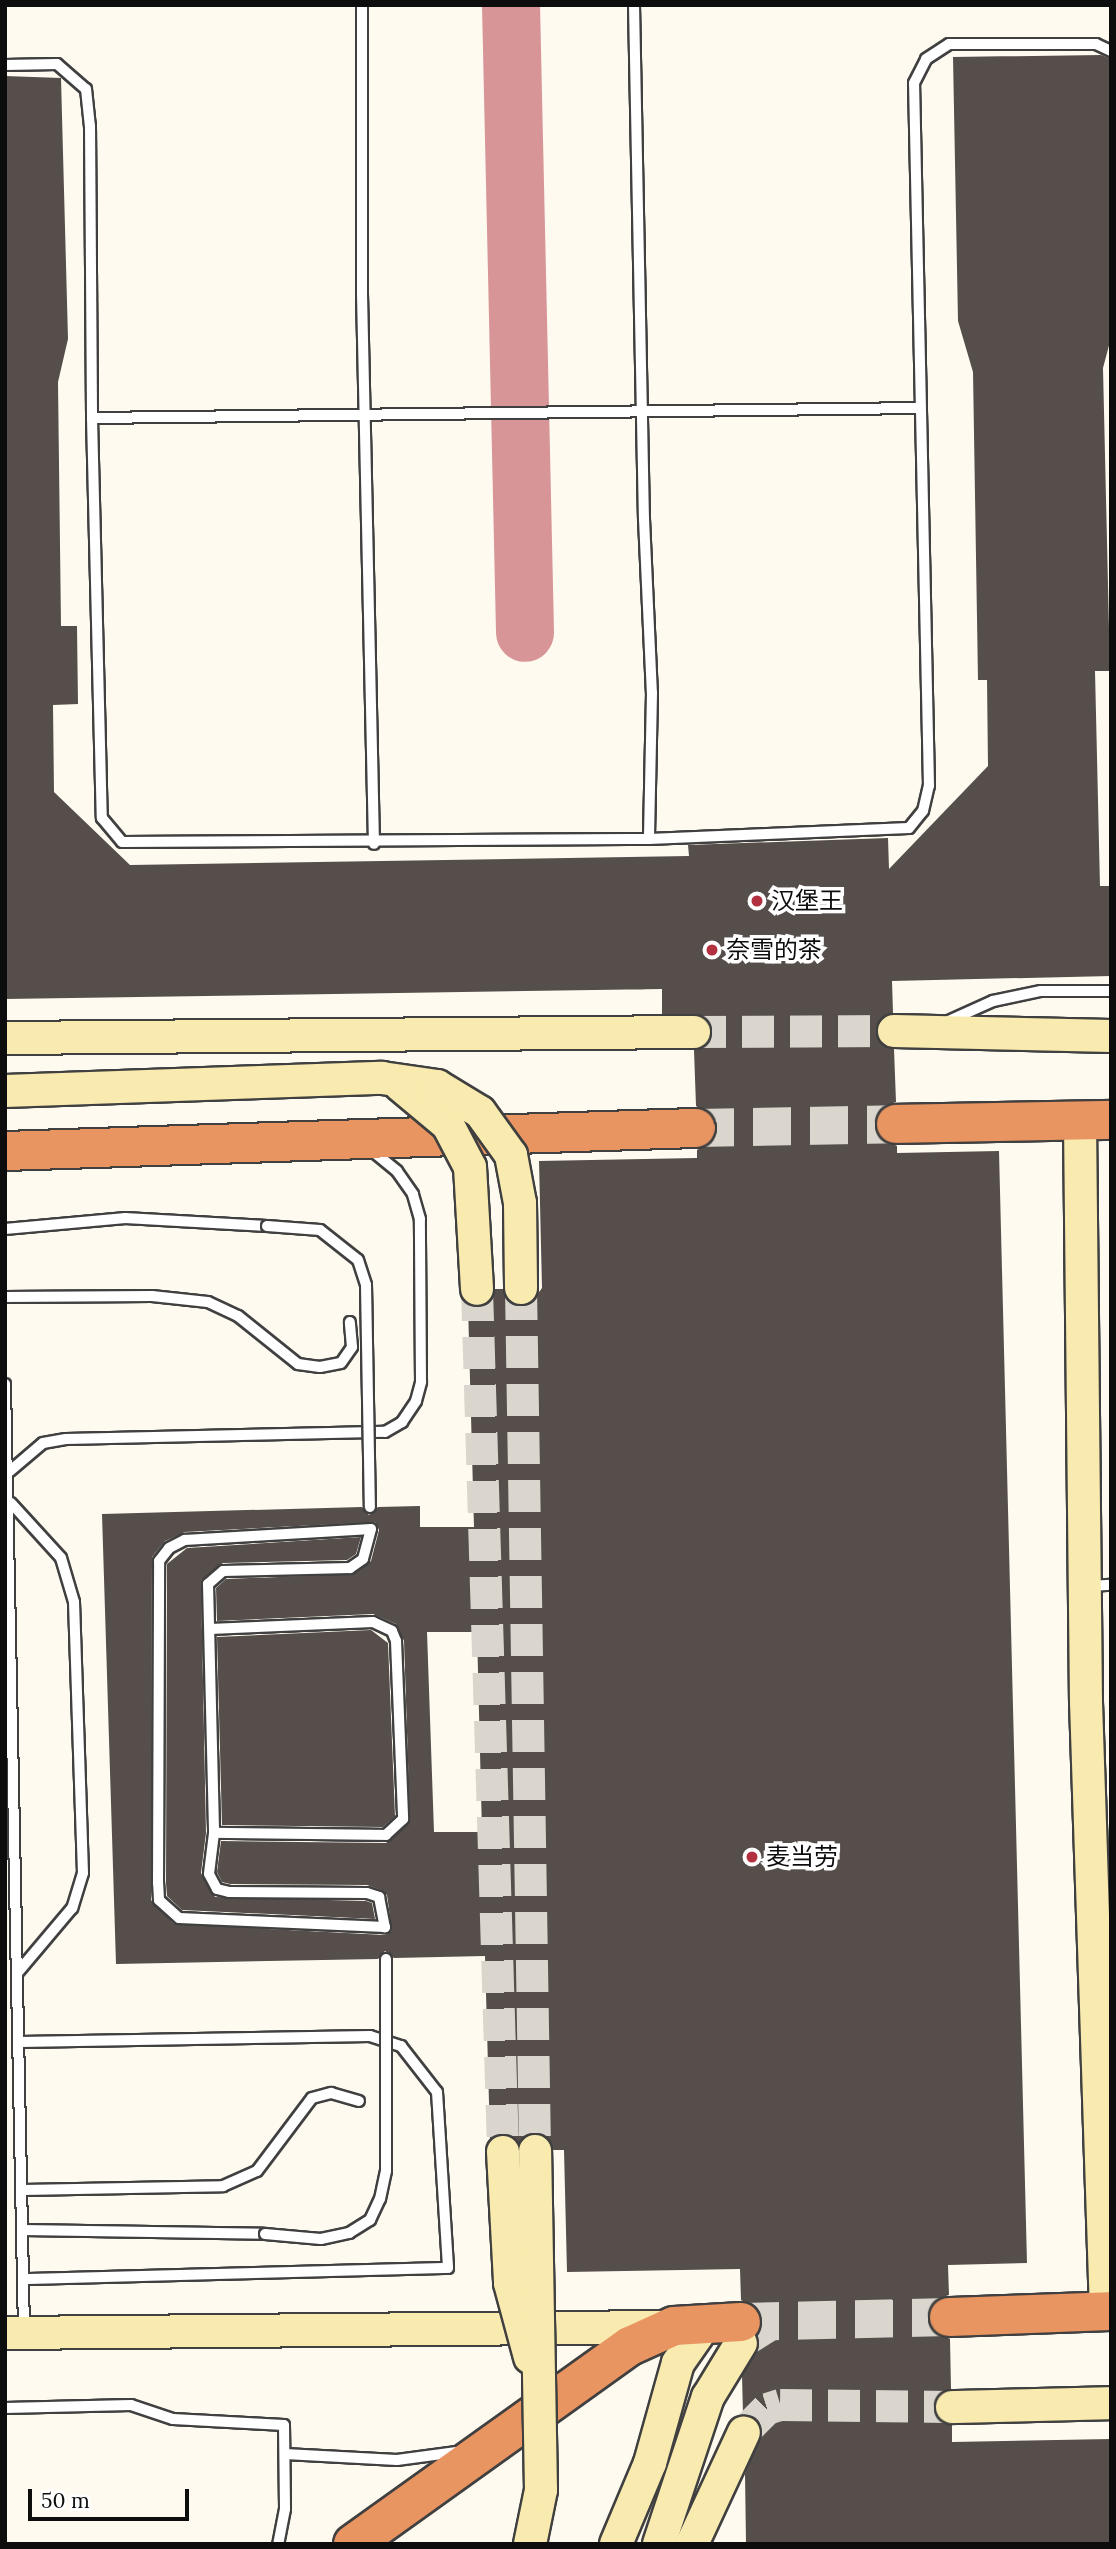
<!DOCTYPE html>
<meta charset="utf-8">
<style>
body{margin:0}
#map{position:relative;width:1116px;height:2549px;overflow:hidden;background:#fefaef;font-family:Lora,"Noto Sans SC",serif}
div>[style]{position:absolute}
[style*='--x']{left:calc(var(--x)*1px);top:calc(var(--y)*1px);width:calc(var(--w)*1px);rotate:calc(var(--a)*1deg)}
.taxiway>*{height:58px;margin:-29px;padding:0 29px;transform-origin:29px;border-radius:29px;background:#d89598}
.building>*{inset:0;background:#554e4b}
.secondary-tunnel>*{height:32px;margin-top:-16px;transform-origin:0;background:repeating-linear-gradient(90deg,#dad6cd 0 32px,transparent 0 48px)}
.highway-tunnel>*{height:38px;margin-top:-19px;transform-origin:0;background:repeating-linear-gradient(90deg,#dad6cd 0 38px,transparent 0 57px)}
.roads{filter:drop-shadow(2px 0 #404040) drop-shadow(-2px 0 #404040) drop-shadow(0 2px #404040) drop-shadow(0 -2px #404040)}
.lane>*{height:10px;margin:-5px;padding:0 5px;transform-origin:5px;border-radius:5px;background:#fff}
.secondary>*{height:32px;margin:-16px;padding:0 16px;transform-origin:16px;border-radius:16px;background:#f9ebaf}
.highway>*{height:38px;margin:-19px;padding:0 19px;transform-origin:19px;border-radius:19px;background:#e99561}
.bridges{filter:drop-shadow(2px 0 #404040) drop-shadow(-2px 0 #404040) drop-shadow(0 2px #404040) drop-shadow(0 -2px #404040)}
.lane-bridge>*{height:10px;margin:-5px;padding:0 5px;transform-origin:5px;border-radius:5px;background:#fff}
.secondary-bridge>*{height:32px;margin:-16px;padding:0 16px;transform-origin:16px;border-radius:16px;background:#f9ebaf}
.dots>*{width:19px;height:19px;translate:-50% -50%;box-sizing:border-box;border:4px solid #fff;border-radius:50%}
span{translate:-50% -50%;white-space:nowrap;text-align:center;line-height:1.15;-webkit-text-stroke:7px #fff;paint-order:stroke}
.poi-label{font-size:24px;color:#0d0d0d}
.left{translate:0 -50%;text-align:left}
.frame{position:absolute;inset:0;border:7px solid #0d0d0d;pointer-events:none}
.scale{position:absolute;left:28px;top:2489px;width:161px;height:32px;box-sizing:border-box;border:4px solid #0d0d0d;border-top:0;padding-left:9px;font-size:21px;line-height:24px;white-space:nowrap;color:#0d0d0d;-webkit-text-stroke:5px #fff;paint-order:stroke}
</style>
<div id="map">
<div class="taxiway">
<i style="--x:511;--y:5;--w:628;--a:88.72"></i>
</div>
<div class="building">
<i style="clip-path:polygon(evenodd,1101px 55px,1111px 59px,1111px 338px,1103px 368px,1110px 671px,1095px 671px,1100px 886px,1111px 886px,1111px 976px,892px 981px,893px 1013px,879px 1021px,876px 1031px,884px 1046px,894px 1049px,896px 1102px,884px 1106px,874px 1124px,878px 1136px,897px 1146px,897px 1153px,999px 1151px,1027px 2263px,948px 2265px,949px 2295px,937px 2299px,927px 2317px,931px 2329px,950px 2339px,951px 2389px,936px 2398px,934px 2408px,943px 2423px,952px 2425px,952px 2442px,1111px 2439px,1111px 2544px,746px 2544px,745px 2474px,762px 2431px,759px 2421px,743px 2414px,742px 2376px,759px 2344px,760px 2311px,741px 2300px,740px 2269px,567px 2272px,564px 2150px,553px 2150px,550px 2141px,535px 2133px,519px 2143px,503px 2134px,490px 2140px,485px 1956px,394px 1958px,385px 1951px,378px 1959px,116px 1964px,102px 1514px,362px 1507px,369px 1515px,378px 1507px,420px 1506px,420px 1527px,474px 1527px,468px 1305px,486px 1305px,495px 1289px,503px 1289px,511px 1304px,522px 1306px,531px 1303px,542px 1288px,539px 1161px,697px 1158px,697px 1150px,715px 1139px,715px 1117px,696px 1106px,694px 1050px,710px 1042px,712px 1031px,702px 1016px,662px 1014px,662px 989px,5px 999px,5px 76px,61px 78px,68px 339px,58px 382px,61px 626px,77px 626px,78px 704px,53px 705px,54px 792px,130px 865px,689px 856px,688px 845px,888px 838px,889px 869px,988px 766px,987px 680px,978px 680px,973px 372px,958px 321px,953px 57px,1101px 55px,375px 1522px,379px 1530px,371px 1561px,354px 1574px,226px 1579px,216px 1588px,217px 1621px,373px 1614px,396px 1624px,404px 1641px,410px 1822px,386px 1843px,221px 1841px,217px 1872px,222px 1882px,230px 1884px,367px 1885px,381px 1890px,387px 1895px,392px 1931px,385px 1935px,174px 1924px,151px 1900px,152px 1557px,165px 1541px,185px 1532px,375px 1522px,1101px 55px,427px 1632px,477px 1632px,482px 1832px,434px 1832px,427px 1632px)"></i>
<i style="clip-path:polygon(361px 1537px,356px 1554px,347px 1560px,223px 1563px,201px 1580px,206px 1833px,201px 1873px,215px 1897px,366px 1901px,372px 1903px,375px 1919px,182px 1910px,167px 1896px,166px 1883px,167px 1564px,187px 1548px)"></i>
<i style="clip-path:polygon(371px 1630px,388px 1643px,395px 1816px,383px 1827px,222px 1825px,217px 1637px)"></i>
</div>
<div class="secondary-tunnel">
<i style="--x:694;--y:1032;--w:200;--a:-0.3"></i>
<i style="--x:521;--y:1288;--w:863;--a:89.07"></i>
<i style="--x:477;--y:1289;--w:863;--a:88.27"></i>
<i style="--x:741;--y:2343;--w:40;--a:-32"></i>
<i style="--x:744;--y:2432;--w:33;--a:-45"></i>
<i style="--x:767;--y:2409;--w:14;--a:-17"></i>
<i style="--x:780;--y:2405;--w:172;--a:0.7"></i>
</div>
<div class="highway-tunnel">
<i style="--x:696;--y:1128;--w:200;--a:-1.1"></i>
<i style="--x:741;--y:2322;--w:208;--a:-1.4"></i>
</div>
<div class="roads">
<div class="lane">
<i style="--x:362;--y:5;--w:289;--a:90"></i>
<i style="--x:362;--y:294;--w:550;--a:88.75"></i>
<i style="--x:634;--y:5;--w:514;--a:88.89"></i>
<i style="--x:644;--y:519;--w:174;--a:87.4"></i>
<i style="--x:652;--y:693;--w:146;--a:91.2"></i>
<i style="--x:5;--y:65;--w:52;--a:-1.1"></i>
<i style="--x:57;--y:64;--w:38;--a:41"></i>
<i style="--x:86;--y:89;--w:37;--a:84"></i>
<i style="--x:90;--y:126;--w:292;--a:89.6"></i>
<i style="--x:92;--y:418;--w:828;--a:-0.69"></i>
<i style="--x:92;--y:418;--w:400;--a:88.6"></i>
<i style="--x:102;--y:818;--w:31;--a:50"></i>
<i style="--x:122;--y:842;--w:527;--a:-0.33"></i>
<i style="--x:649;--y:839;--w:260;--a:-2.4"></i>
<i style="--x:909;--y:828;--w:22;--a:-51"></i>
<i style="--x:923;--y:811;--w:26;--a:-77"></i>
<i style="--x:929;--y:786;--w:703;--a:-91.22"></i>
<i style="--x:914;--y:83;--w:27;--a:-63"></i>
<i style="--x:926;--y:59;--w:27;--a:-33"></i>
<i style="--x:949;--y:44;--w:147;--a:0"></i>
<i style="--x:1096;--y:44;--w:17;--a:25"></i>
<i style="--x:944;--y:1023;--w:54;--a:-24.2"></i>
<i style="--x:993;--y:1001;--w:49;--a:-11.8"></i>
<i style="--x:1041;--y:991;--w:70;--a:0"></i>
<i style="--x:5;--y:1229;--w:121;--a:-5.2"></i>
<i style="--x:125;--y:1218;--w:142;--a:3.2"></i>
<i style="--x:5;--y:1297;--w:147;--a:-0.4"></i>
<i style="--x:152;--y:1296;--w:56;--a:6.1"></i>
<i style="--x:208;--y:1302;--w:33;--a:25"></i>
<i style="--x:238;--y:1316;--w:77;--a:38.7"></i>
<i style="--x:298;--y:1364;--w:22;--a:8"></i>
<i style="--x:320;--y:1367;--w:21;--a:-11"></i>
<i style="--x:341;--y:1363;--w:19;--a:-55"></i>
<i style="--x:352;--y:1347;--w:25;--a:-95"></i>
<i style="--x:5;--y:1384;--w:946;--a:88.85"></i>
<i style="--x:10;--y:1471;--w:43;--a:-40.3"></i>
<i style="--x:43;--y:1443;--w:23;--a:-10"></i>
<i style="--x:66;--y:1439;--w:319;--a:-1.3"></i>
<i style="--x:385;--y:1432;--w:20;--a:-30"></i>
<i style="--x:402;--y:1422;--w:25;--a:-56"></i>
<i style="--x:416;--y:1401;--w:20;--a:-75"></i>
<i style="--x:421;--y:1382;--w:163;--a:-90.4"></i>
<i style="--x:420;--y:1219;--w:26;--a:-106"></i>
<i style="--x:413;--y:1194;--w:28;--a:-125"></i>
<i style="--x:397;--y:1171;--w:33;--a:-141"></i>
<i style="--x:11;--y:1503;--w:74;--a:47.7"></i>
<i style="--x:61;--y:1558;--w:46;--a:73.5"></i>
<i style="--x:74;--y:1602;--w:271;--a:88.1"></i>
<i style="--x:83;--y:1873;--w:37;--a:107"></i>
<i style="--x:72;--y:1908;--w:82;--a:130.1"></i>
<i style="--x:371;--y:1529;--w:31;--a:105"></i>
<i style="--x:363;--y:1559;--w:16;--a:145"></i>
<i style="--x:350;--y:1568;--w:127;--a:178.6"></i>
<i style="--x:223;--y:1571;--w:20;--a:139"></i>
<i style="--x:208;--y:1584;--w:249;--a:88.6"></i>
<i style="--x:214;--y:1833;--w:41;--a:97"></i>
<i style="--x:209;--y:1874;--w:17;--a:62"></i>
<i style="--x:217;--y:1889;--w:12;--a:14"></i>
<i style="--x:229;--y:1892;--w:138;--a:0.4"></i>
<i style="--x:367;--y:1893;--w:13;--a:18"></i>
<i style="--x:379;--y:1897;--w:31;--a:79"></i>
<i style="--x:385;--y:1927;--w:206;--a:-177.5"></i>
<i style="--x:179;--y:1918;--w:27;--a:-138"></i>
<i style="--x:159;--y:1900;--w:17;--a:-93"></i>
<i style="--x:158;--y:1883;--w:322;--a:-89.8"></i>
<i style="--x:159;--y:1561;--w:16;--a:-52"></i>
<i style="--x:169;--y:1548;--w:18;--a:-27"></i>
<i style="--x:185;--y:1540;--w:186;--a:-3.4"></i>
<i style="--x:1089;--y:1586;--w:22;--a:-3"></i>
<i style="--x:210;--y:1629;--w:163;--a:-2.5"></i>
<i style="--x:373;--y:1622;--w:21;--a:25"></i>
<i style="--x:392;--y:1631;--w:11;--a:68"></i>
<i style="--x:396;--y:1641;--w:178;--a:87.7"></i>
<i style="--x:403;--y:1819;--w:23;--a:137"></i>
<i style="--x:386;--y:1835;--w:172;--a:-179.3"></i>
<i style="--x:20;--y:2042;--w:350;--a:-1"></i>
<i style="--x:370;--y:2036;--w:33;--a:18"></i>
<i style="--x:401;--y:2046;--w:58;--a:52"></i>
<i style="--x:437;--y:2092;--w:176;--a:86.4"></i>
<i style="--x:448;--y:2268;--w:424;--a:178.5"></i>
<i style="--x:23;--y:2190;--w:200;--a:-1.1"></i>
<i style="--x:223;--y:2186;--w:37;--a:-24"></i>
<i style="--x:257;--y:2171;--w:91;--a:-53"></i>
<i style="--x:312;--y:2098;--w:20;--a:-15"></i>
<i style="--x:331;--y:2093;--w:29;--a:16"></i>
<i style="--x:23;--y:2230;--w:242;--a:0.9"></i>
<i style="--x:5;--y:2408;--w:126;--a:-1.4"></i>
<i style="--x:131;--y:2405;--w:44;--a:18.4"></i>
<i style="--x:173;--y:2419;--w:111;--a:3.1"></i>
<i style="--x:284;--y:2425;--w:84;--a:89.3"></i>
<i style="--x:285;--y:2509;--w:36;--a:101"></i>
<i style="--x:285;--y:2454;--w:112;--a:3.1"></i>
<i style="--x:397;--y:2460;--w:60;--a:-7.7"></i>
</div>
<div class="secondary">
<i style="--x:894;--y:1031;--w:217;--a:1.3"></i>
<i style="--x:5;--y:1038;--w:689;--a:-0.5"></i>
<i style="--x:1080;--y:1121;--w:581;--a:89.41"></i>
<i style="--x:1086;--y:1702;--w:609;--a:88.12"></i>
<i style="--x:5;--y:2333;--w:664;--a:-0.52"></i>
<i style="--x:952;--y:2407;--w:159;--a:-1.4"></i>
<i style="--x:616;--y:2544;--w:88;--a:-67.2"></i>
<i style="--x:650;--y:2463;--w:104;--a:-74.4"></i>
<i style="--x:678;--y:2363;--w:49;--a:-55"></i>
<i style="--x:659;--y:2544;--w:155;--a:-71.6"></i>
<i style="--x:708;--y:2397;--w:63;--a:-58.6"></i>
<i style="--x:692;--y:2544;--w:123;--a:-65.1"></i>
</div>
<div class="highway">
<i style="--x:896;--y:1124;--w:215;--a:-1.1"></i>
<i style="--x:5;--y:1151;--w:691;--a:-1.91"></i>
<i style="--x:949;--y:2317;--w:162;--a:-2.1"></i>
<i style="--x:353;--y:2544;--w:340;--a:-35.6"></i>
<i style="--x:630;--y:2346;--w:48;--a:-24.4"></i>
<i style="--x:674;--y:2326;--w:67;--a:-3.4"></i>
</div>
</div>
<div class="bridges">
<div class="lane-bridge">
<i style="--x:267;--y:1226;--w:53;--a:4.3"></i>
<i style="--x:320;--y:1230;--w:48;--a:38.3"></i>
<i style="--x:358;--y:1260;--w:26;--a:72"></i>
<i style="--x:366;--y:1285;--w:222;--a:89"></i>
<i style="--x:265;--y:2234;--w:56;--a:5.1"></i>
<i style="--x:321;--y:2239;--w:29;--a:-12"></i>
<i style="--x:349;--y:2233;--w:25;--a:-32"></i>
<i style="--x:370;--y:2220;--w:23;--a:-65"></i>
<i style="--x:380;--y:2199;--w:29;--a:-78"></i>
<i style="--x:386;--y:2171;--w:212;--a:-90"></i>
</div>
<div class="secondary-bridge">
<i style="--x:400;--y:1085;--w:62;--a:39.8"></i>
<i style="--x:448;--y:1125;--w:47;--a:62.4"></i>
<i style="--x:470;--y:1167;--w:122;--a:86.7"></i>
<i style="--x:5;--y:1091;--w:377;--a:-2"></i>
<i style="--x:382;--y:1078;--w:56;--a:8.3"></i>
<i style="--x:437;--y:1086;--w:50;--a:31.2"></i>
<i style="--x:480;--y:1112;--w:53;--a:54.2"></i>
<i style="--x:511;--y:1155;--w:49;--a:79.4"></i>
<i style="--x:520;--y:1203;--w:85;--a:89.3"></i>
<i style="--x:503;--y:2152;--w:131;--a:86.9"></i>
<i style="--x:510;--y:2283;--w:77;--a:74.9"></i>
<i style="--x:530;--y:2544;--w:55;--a:-78.5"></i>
<i style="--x:541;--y:2490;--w:339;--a:-91"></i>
</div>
</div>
<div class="dots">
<i style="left:757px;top:901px;background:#b33040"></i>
<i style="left:712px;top:950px;background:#b33040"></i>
<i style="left:752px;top:1857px;background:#b33040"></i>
</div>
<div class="poi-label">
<span class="left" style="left:771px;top:901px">汉堡王</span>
<span class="left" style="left:726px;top:950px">奈雪的茶</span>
<span class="left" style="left:766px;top:1857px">麦当劳</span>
</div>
<div class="frame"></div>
<div class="scale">50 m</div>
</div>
